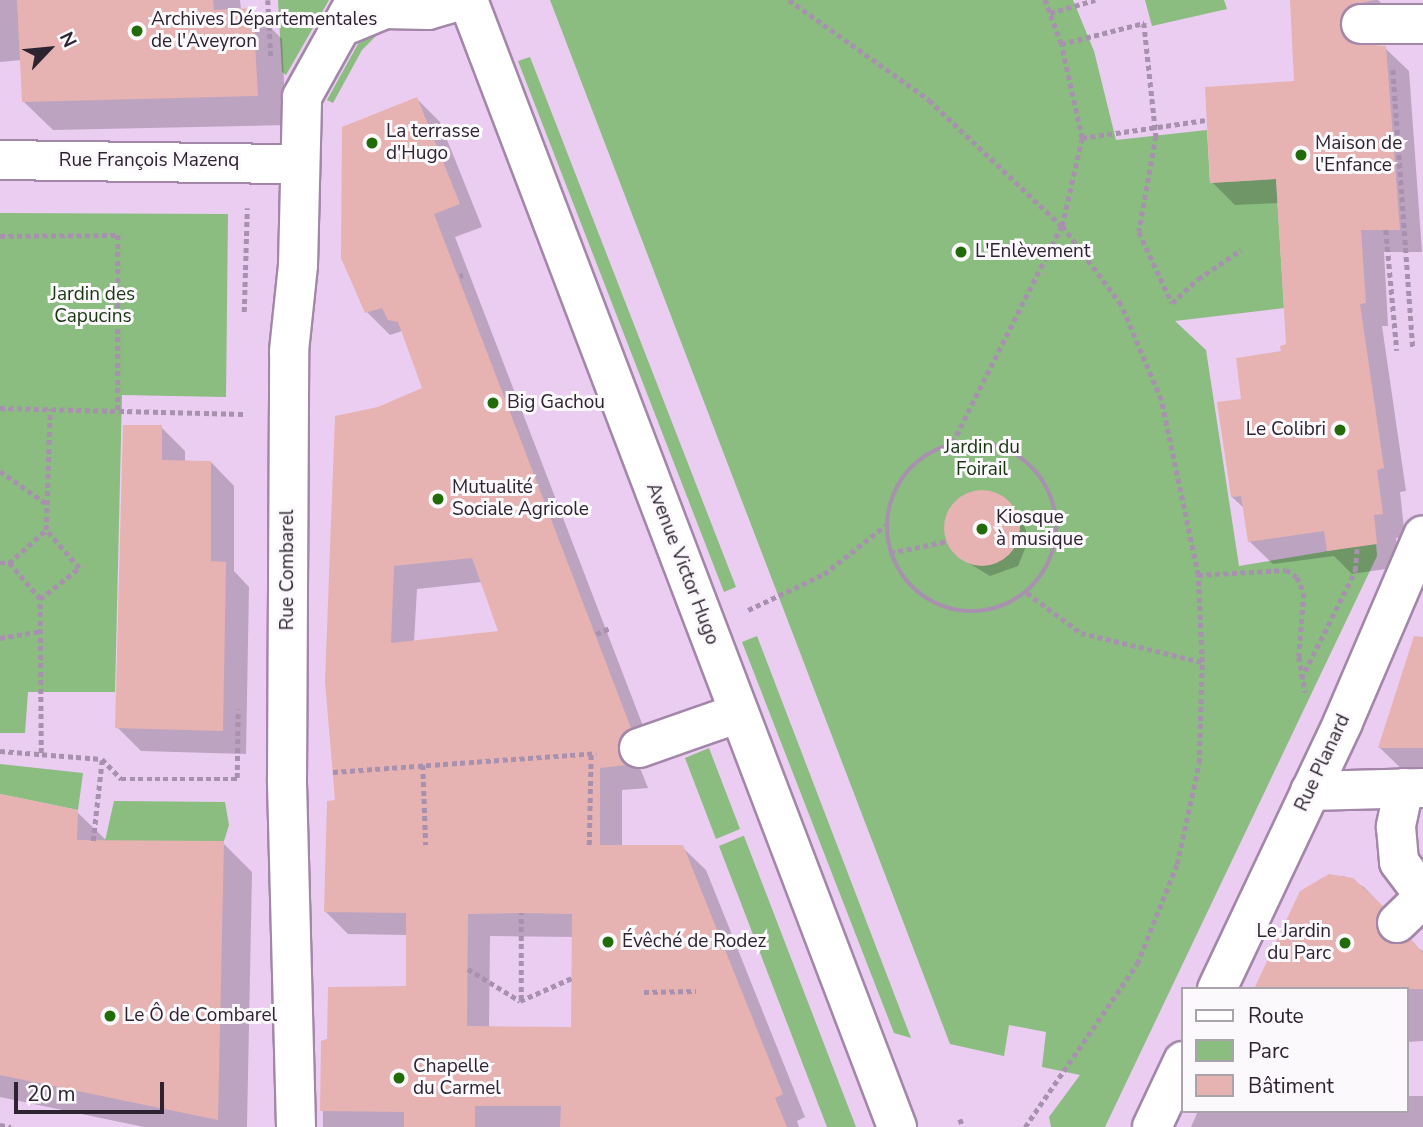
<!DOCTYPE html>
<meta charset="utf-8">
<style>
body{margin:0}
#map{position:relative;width:1423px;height:1127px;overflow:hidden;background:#ebcdf2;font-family:"Nunito Sans",sans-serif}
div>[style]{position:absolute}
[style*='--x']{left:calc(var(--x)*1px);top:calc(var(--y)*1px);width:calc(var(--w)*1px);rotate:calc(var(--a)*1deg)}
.green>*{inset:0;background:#8bbc80}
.shadow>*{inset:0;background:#0003}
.building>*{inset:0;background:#e6b3b2}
.round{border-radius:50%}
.path>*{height:4.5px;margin-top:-2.25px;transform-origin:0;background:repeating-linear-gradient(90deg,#a891ae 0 5px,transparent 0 8.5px)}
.path>.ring{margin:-2.25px;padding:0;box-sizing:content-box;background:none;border:4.5px solid #a891ae;border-radius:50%}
.roads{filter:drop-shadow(2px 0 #a387a9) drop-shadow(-2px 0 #a387a9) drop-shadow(0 2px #a387a9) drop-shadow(0 -2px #a387a9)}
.minor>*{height:38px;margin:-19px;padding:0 19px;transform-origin:19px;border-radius:19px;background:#fff}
.major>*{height:38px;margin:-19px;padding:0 19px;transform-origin:19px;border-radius:19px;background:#fff}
.dots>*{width:19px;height:19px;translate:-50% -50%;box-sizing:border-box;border:4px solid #fcf9fd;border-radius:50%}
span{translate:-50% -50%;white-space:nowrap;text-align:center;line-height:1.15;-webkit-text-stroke:6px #fcf9fd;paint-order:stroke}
.poi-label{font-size:19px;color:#2e2331}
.left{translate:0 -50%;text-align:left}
.right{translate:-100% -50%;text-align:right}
.street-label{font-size:19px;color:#2e2331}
.park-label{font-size:19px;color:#183711}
.legend{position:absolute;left:1181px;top:987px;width:228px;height:126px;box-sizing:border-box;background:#fcf9fd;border:2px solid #aaa3ab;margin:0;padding:9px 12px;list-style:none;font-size:21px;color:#2e2331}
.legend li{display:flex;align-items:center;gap:14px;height:35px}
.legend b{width:35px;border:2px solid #aaa3ab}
.north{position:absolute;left:14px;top:14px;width:70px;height:70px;-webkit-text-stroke:5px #fcf9fd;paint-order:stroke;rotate:64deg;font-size:19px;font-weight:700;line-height:28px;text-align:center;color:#2e2331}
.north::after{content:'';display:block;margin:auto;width:24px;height:32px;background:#2e2331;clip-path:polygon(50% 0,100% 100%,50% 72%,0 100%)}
.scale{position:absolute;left:14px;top:1082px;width:150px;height:32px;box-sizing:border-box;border:4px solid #2e2331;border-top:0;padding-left:9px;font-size:21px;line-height:24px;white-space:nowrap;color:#2e2331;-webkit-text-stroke:5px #fcf9fd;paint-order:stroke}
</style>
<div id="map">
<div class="green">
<i style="clip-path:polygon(278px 0,329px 0,286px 75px,282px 72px)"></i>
<i style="clip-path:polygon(550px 0,1073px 0,1094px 51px,1116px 140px,1207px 130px,1210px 183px,1276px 179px,1284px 308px,1175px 321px,1206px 350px,1239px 566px,1376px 543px,1377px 556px,1105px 1127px,1051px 1127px,1049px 1117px,1080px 1075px,1042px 1067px,1046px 1032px,1009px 1025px,1004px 1056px,950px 1044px)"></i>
<i style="clip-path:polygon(1145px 0,1224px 0,1227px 9px,1152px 26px)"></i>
<i style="clip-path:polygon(378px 27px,379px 33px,362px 50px,333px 103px,327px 100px,358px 44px)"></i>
<i style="clip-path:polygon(530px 57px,736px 587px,724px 592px,518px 61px)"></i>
<i style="clip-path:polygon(0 213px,228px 214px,226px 397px,122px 395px,115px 692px,28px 692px,25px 733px,0 733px)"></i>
<i style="clip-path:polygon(757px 636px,911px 1038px,894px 1033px,742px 642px)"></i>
<i style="clip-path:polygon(709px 748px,740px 829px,716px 839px,685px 758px)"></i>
<i style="clip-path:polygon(0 764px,83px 773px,78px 810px,0 794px)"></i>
<i style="clip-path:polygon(114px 801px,225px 802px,229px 825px,224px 841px,105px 841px)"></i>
<i style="clip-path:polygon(743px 836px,744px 836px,856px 1127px,827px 1127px,719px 846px)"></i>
</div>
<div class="shadow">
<i style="clip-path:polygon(0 0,240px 0,241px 10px,253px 10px,282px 39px,286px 125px,53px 130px,23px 101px,22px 60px,0 62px)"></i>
<i style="clip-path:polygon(1324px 0,1378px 0,1397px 19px,1373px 28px,1362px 46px,1385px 48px,1409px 71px,1422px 252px,1384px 252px,1388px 326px,1382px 326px,1406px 491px,1400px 492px,1405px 537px,1396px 538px,1399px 567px,1352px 574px,1334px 556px,1273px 564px,1249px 541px,1245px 509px,1232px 497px,1243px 400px,1288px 345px,1279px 203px,1235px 205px,1212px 182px,1296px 82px)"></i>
<i style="clip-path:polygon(evenodd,417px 99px,440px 122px,482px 227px,455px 237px,653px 752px,640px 768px,648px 788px,622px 790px,622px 847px,682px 847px,706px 870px,805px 1117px,797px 1121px,799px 1127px,323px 1127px,322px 1042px,408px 988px,408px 935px,348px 934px,325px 911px,379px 408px,424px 389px,402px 331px,390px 335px,367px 312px,417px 99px,482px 582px,501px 632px,414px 642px,417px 589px,482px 582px,417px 99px,490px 936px,574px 937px,573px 1029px,489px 1028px,490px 936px)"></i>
<i style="clip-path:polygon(161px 427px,185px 451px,185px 462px,211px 462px,234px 486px,234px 571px,249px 587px,246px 754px,141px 751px,117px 727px)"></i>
<i style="clip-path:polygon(984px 490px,1019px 512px,1029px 539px,1018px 566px,990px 576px,954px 554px,944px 527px,956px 500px)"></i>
<i style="clip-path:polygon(1423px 644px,1423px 779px,1412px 779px,1380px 748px)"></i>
<i style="clip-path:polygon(0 795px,77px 812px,107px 841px,223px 843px,252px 872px,247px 1127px,144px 1127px,0 1097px)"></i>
<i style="clip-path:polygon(1344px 876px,1364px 887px,1411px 936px,1408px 942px,1423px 951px,1423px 1041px,1407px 1042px,1407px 989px,1302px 892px,1322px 878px)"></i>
<i style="clip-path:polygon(1407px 1096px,1423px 1096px,1423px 1127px,1191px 1127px,1198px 1111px,1407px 1111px)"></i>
</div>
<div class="building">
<i style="clip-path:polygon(17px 0,213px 0,214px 10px,253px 8px,258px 96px,22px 102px)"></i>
<i style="clip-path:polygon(1290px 0,1375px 0,1350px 5px,1339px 25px,1351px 43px,1386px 46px,1400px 230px,1361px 230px,1366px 303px,1360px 304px,1384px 468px,1377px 470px,1383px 514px,1374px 515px,1377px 544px,1327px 551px,1324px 531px,1248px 542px,1241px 496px,1231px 497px,1217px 402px,1241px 399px,1236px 358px,1281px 351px,1280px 346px,1286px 344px,1276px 179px,1210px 183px,1205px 87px,1294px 81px)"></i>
<i style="clip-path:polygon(evenodd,417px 97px,460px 204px,434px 214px,631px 728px,617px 745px,626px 765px,600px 768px,600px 845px,683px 845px,783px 1094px,775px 1098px,787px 1127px,560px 1127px,561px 1106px,475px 1106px,475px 1127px,404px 1127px,404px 1112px,320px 1111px,321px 1041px,327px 1039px,328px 987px,406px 986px,406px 913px,324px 912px,327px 801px,335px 800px,325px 682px,335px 416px,378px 407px,422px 388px,398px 322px,388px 320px,382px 308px,365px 313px,341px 258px,342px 127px,417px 97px,472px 558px,498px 631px,391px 643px,394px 566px,472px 558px,417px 97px,521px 913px,572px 914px,571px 1027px,467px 1026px,468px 914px,521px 913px)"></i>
<i style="clip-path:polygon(123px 425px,162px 425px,162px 460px,211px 461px,211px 561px,226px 562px,223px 731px,115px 728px)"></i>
<i class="round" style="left:944px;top:490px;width:76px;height:76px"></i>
<i style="clip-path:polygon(1414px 636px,1423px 637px,1423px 748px,1378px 748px)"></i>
<i style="clip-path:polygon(0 794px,78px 810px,77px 840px,224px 841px,218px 1120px,0 1075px)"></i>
<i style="clip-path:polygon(1329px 874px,1353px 878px,1383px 906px,1376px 918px,1382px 939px,1392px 944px,1411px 939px,1423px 953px,1423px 989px,1254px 989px,1300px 891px)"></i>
</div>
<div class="path">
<i style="--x:268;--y:0;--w:57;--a:87"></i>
<i style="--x:789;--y:0;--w:172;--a:35.5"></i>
<i style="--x:929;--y:100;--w:183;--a:43.5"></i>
<i style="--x:1062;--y:226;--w:243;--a:116.7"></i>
<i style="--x:1050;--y:13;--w:47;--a:-16.1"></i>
<i style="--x:1061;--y:44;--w:86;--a:-14.2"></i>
<i style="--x:1144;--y:23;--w:114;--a:83.9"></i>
<i style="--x:1156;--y:136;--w:97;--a:100"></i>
<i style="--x:1139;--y:232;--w:78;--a:65.1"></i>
<i style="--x:1172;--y:303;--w:35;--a:-43"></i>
<i style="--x:1198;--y:279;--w:52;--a:-34"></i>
<i style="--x:1393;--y:70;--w:279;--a:85.9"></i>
<i style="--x:1082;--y:138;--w:125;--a:-8.3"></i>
<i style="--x:1386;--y:230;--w:121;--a:84.8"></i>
<i style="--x:0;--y:236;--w:118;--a:-0.5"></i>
<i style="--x:118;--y:235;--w:176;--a:90"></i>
<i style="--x:460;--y:276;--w:3;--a:-18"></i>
<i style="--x:244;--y:312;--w:104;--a:-88.3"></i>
<i style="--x:0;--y:408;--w:244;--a:1.4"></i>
<i class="ring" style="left:887px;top:442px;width:165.5px;height:165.5px"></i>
<i style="--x:0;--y:471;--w:57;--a:35.1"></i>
<i style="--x:890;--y:553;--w:59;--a:-11.7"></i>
<i style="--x:0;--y:563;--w:9;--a:0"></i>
<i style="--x:1198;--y:575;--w:88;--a:-3.3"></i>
<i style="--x:1286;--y:570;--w:13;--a:32"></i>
<i style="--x:1297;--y:577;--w:17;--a:66"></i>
<i style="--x:1304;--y:593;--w:64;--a:94.5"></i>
<i style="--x:1299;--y:657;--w:36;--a:80"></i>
<i style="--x:1027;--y:593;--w:67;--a:36.5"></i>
<i style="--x:1081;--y:633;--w:124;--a:13.5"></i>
<i style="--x:40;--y:599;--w:50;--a:-38.5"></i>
<i style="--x:79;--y:568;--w:50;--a:-131"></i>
<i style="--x:748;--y:610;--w:84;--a:-25.3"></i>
<i style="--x:824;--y:574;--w:79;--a:-38.3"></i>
<i style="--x:596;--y:634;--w:15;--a:-23"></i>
<i style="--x:0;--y:638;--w:42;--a:-9.7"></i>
<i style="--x:1301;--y:679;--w:121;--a:-63.4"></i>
<i style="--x:1355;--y:571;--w:24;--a:-85"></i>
<i style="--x:0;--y:751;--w:102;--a:4.5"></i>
<i style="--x:102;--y:759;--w:28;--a:46"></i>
<i style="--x:121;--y:779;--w:118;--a:0"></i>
<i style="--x:41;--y:753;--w:154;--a:-90.4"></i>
<i style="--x:40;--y:599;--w:48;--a:-130.7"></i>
<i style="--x:9;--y:563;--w:50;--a:-41.7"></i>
<i style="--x:46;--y:530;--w:121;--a:-88.1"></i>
<i style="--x:423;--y:765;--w:80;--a:87.9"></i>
<i style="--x:333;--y:772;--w:264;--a:-4.1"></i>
<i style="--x:237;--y:778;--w:69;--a:-89.2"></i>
<i style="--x:93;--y:841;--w:81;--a:-83.7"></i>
<i style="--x:589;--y:845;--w:92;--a:-88.8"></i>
<i style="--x:468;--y:969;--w:61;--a:31.6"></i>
<i style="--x:520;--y:1001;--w:57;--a:-23.9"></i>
<i style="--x:644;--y:992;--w:52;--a:-1.1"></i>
<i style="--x:521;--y:1000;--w:87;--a:-90"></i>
<i style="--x:960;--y:1119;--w:9;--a:69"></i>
<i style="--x:0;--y:1125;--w:11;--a:10"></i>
<i style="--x:1025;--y:1127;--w:198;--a:-55.5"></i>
<i style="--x:1137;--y:964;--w:108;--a:-68.2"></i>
<i style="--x:1177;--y:864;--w:103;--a:-77.7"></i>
<i style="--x:1199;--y:763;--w:101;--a:-88.3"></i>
<i style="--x:1202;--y:662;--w:87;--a:-92.6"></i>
<i style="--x:1198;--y:575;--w:179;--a:-101.9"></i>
<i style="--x:1161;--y:400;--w:103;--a:-112.8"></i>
<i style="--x:1121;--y:305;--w:99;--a:-126.8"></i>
<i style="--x:1062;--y:226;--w:90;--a:-77.2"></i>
<i style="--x:1082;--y:138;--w:96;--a:-102.6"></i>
<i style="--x:1061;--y:44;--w:47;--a:-110"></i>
</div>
<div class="roads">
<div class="minor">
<i style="--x:1361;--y:24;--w:62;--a:0"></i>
<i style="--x:344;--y:26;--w:44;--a:-22.5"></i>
<i style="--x:385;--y:9;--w:43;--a:1.3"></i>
<i style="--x:428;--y:10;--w:35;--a:-16"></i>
<i style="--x:0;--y:160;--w:299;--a:0.8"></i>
<i style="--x:639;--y:748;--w:106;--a:-19.3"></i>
<i style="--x:1404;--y:788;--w:40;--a:102"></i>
<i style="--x:1396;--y:827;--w:35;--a:85"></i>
<i style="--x:1399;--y:862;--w:40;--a:53"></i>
<i style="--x:1310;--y:791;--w:113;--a:-1.5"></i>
<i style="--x:1397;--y:923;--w:36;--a:-44"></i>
<i style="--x:296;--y:1127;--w:348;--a:-91.5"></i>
<i style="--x:287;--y:779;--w:428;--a:-89.7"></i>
<i style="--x:289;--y:351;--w:86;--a:-84"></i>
<i style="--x:298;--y:265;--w:168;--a:-88.6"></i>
<i style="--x:302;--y:97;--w:111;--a:-60.9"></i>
</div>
<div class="major">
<i style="--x:468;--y:0;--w:1206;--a:69.16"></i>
<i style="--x:1217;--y:989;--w:295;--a:-64.7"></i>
<i style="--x:1343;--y:722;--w:203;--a:-66.8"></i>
<i style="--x:1152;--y:1127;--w:73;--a:-64.8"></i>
</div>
</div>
<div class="dots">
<i style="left:137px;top:31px;background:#216b08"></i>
<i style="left:372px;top:143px;background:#216b08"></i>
<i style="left:1301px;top:155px;background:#216b08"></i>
<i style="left:961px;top:252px;background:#216b08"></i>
<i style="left:493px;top:403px;background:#216b08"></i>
<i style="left:1340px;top:430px;background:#216b08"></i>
<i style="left:438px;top:499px;background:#216b08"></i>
<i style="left:982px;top:529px;background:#216b08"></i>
<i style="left:608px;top:942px;background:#216b08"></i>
<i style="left:1345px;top:943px;background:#216b08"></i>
<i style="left:110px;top:1016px;background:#216b08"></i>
<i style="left:399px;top:1078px;background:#216b08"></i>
</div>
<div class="poi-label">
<span class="left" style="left:151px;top:31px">Archives Départementales<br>de l'Aveyron</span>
<span class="left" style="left:386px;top:143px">La terrasse<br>d'Hugo</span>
<span class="left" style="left:1315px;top:155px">Maison de<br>l'Enfance</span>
<span class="left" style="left:975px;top:252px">L'Enlèvement</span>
<span class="left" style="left:507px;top:403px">Big Gachou</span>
<span class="right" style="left:1326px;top:430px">Le Colibri</span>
<span class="left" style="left:452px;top:499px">Mutualité<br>Sociale Agricole</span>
<span class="left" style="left:996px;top:529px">Kiosque<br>à musique</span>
<span class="right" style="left:1331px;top:943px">Le Jardin<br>du Parc</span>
<span class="left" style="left:622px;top:942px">Évêché de Rodez</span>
<span class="left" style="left:124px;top:1016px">Le Ô de Combarel</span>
<span class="left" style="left:413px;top:1078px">Chapelle<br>du Carmel</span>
</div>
<div class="street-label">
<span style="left:149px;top:161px">Rue François Mazenq</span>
<span style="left:682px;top:564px;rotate:69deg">Avenue Victor Hugo</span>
<span style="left:288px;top:570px;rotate:-90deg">Rue Combarel</span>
<span style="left:1323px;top:763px;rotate:-65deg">Rue Planard</span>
</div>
<div class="park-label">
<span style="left:93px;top:306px">Jardin des<br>Capucins</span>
<span style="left:982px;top:459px">Jardin du<br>Foirail</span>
</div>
<ul class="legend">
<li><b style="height:9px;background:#fff"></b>Route</li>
<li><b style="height:19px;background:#8bbc80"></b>Parc</li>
<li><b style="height:19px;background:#e6b3b2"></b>Bâtiment</li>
</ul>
<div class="north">N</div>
<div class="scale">20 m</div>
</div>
